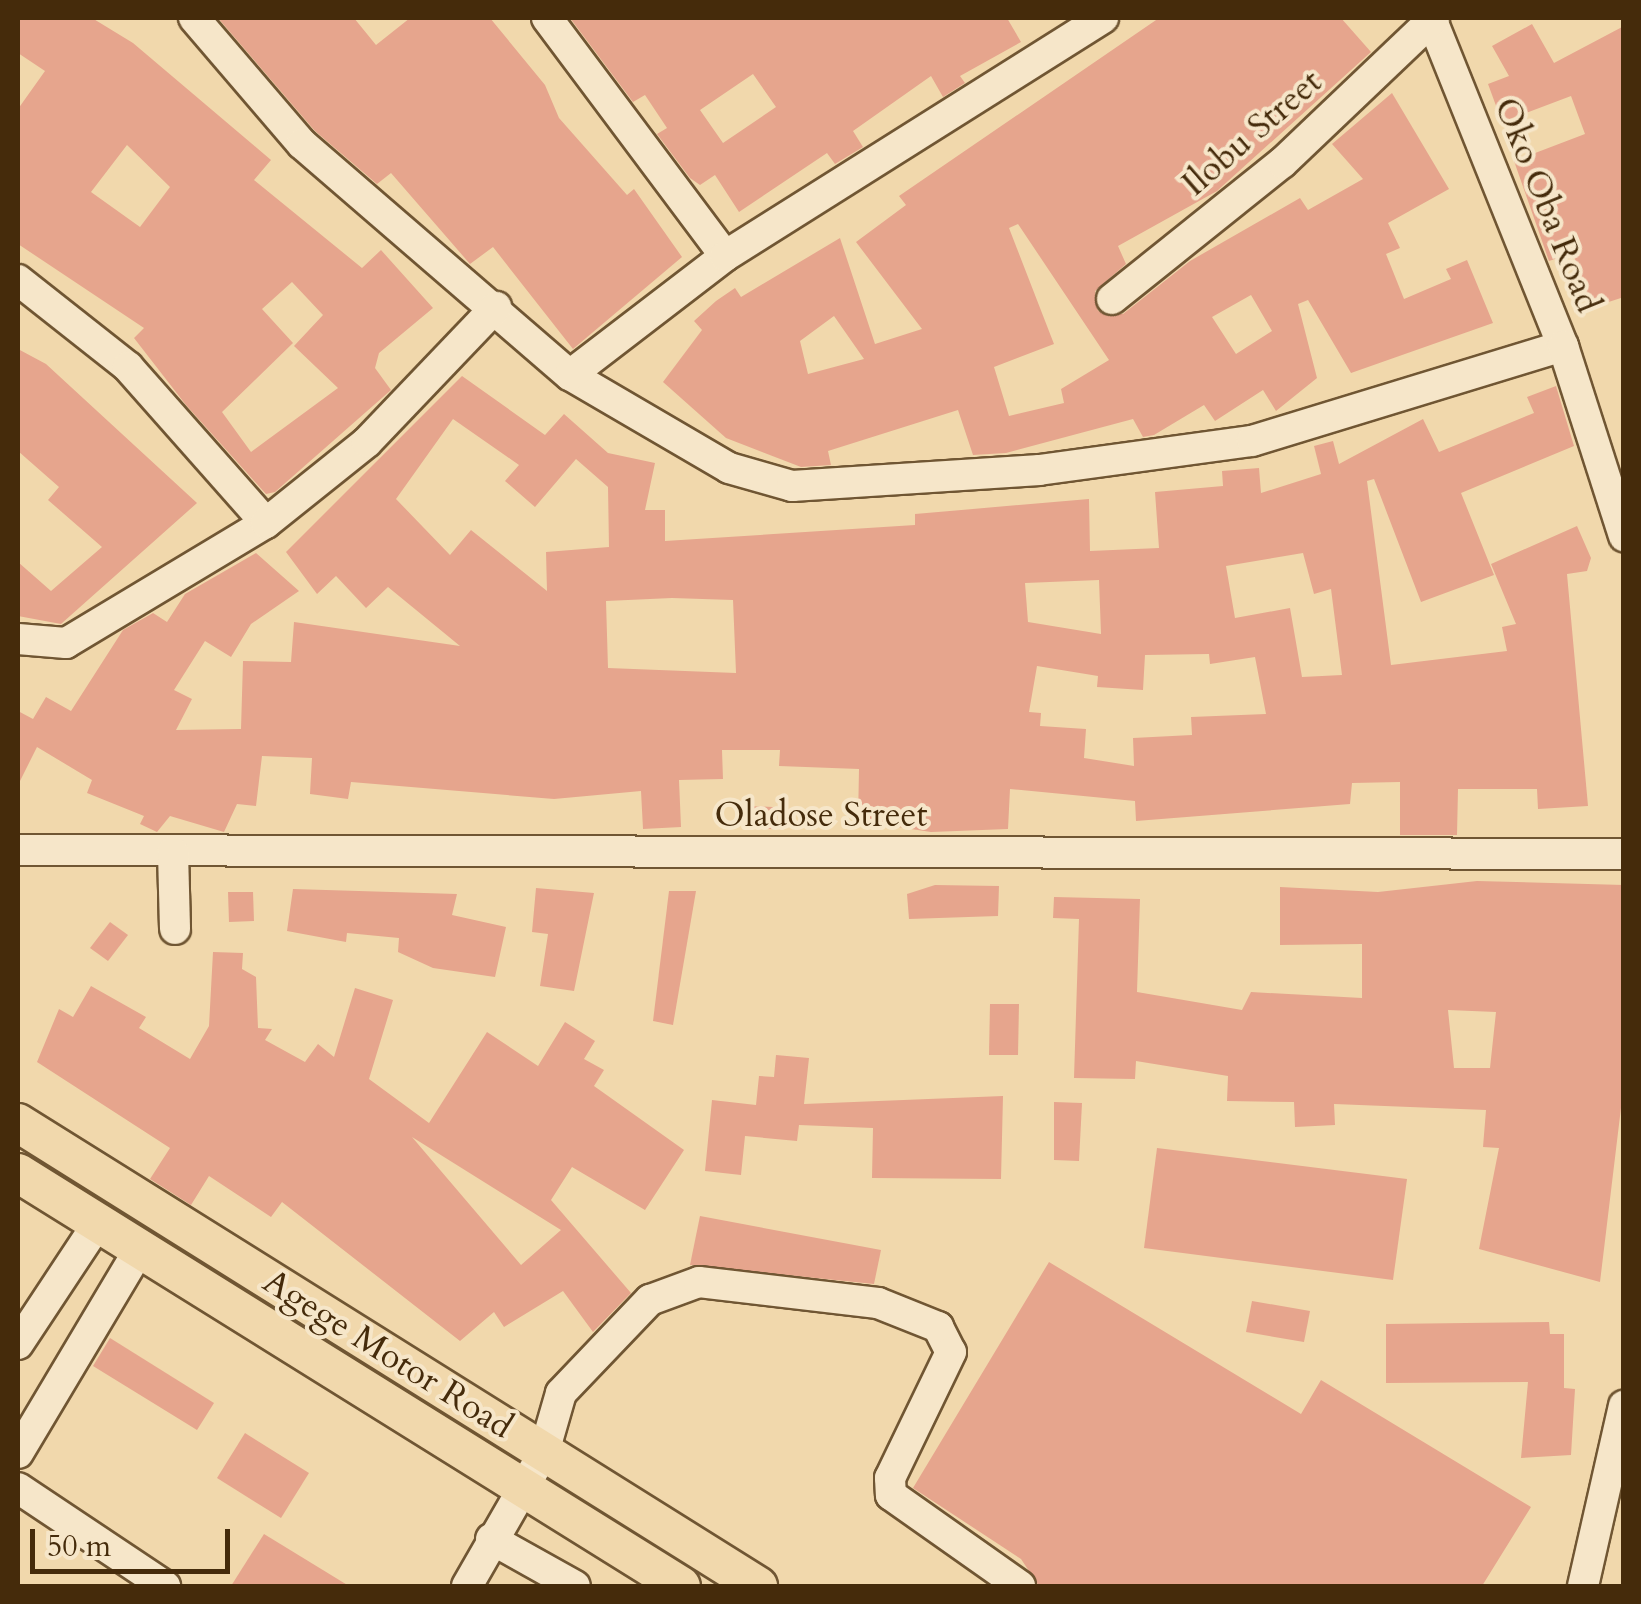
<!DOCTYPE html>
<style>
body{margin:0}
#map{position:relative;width:1641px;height:1604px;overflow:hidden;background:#f1d8ac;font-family:Cardo,serif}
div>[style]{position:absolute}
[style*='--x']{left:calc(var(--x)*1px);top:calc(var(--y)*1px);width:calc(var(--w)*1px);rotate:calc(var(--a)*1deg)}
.building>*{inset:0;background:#e6a58d}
.roads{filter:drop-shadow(2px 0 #705633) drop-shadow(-2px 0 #705633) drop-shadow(0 2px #705633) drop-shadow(0 -2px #705633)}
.minor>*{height:30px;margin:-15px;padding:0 15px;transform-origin:15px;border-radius:15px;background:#f6e6c9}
.major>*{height:38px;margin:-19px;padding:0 19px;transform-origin:19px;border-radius:19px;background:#f1d8ac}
span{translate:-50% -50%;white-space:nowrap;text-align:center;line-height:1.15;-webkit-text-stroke:8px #f6e6c9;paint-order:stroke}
.street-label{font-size:35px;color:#452b0b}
.frame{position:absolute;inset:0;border:20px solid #452b0b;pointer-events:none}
.scale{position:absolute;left:30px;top:1529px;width:200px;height:45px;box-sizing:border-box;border:5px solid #452b0b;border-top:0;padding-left:12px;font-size:30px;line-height:35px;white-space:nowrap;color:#452b0b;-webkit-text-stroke:8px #f6e6c9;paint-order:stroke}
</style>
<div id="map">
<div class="building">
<i style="clip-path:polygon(evenodd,18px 18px,92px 18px,133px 43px,271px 160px,254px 180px,362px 268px,381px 250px,433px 308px,379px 353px,375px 368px,391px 390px,275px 492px,266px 494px,186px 405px,134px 338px,144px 328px,18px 244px,18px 109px,45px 71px,18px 53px,18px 18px,127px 145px,170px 187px,140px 227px,91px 192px,127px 145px,18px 18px,292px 282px,323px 315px,294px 346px,338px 388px,251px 452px,222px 412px,293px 343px,262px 309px,292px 282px)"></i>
<i style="clip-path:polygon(218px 18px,354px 18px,376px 45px,410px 18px,490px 18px,545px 85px,559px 118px,627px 195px,634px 189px,682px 257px,573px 349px,493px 247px,470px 264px,391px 173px,377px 184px,315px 131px)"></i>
<i style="clip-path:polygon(evenodd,570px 18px,1007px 18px,1021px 42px,960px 76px,965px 83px,943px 97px,931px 76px,853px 131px,863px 147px,835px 164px,827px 153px,739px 212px,715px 175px,700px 185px,690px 178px,657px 134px,667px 128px,645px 95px,633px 102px,570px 18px,753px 74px,776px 107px,723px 143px,700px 110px,753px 74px)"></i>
<i style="clip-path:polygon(evenodd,1159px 18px,1341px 18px,1371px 52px,1217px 191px,1118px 246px,1126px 264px,1095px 291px,1098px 311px,1123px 314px,1190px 261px,1300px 198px,1308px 210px,1363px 179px,1332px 144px,1392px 93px,1449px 189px,1388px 223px,1400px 248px,1386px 254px,1404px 299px,1451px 279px,1446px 269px,1467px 260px,1493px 323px,1351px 373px,1308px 300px,1298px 304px,1317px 378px,1276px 411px,1263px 390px,1215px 421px,1204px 405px,1154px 435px,1143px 437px,1133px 419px,1006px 453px,973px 455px,958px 410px,828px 451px,831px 465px,801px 467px,726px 438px,663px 382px,702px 330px,694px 321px,716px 301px,735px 288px,741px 297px,840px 238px,875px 344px,922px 329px,856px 242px,906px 205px,899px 196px,1159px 18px,1018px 224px,1109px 360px,1061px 389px,1064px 403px,1009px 416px,994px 367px,1054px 344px,1009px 228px,1018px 224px,1159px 18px,1251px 295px,1272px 331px,1236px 354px,1212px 317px,1251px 295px,1159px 18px,834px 316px,864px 359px,808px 374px,800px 341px,834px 316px)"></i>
<i style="clip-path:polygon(1532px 24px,1554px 63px,1624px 26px,1624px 297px,1590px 308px,1573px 253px,1549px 261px,1514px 161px,1585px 134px,1571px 96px,1502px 122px,1488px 84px,1509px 76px,1492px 46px)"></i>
<i style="clip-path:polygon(18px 349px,46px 364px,197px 503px,61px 624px,18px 616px,18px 562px,51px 591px,102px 547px,48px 500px,59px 487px,18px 451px)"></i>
<i style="clip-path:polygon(evenodd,462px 376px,545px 435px,564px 414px,608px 453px,655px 463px,645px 510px,665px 510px,665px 541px,915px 525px,915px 514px,1089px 499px,1090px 551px,1159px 548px,1155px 492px,1223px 486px,1222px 471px,1259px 468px,1261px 493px,1321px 474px,1314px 446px,1333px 441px,1339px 464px,1423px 419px,1439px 452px,1534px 413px,1527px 397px,1556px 386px,1574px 446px,1461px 493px,1494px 575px,1421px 602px,1374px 479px,1367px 481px,1391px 665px,1507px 651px,1502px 627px,1516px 624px,1491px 564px,1577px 526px,1591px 558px,1587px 571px,1567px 574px,1588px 806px,1538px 809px,1537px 789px,1458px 789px,1457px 835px,1400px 835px,1400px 782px,1352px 783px,1350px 804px,1136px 821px,1135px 801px,1010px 789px,1008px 829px,931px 832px,858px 821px,859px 769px,779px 766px,780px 750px,722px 750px,723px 779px,679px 780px,681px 827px,643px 829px,641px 791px,554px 799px,351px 782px,348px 799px,310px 794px,312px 758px,262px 756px,256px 806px,237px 804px,224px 832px,170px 816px,157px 832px,140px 824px,144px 816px,87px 793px,92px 780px,37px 747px,18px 785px,18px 711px,33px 719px,46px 697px,71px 711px,123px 630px,153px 613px,167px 622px,185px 594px,256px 553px,299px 591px,251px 624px,231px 657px,205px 641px,174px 690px,192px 699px,176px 730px,241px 729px,243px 661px,291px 662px,294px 622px,460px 646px,388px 587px,366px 608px,336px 576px,317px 594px,286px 552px,462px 376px,453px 419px,519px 465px,505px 481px,535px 507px,576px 459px,608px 487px,609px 547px,546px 552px,547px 591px,471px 530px,450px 555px,396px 499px,453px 419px,462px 376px,1303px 553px,1314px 594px,1331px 589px,1342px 675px,1302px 677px,1290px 608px,1235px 618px,1226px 566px,1303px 553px,462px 376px,1099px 580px,1101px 634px,1028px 622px,1025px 583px,1099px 580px,462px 376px,672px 598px,733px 600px,736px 673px,608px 668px,606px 601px,672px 598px,462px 376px,1209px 654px,1210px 664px,1255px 657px,1266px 714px,1191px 717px,1192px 735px,1133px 738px,1134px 766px,1084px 758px,1086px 729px,1040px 726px,1041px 713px,1029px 712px,1037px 666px,1098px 676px,1097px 687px,1143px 690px,1145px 655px,1209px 654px)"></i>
<i style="clip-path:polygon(747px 806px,773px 807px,773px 829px,746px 829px)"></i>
<i style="clip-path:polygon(evenodd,1477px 881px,1624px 885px,1624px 1083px,1600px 1282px,1479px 1249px,1499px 1148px,1483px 1147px,1486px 1110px,1334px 1104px,1335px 1125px,1295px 1127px,1294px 1102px,1227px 1101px,1228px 1076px,1136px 1061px,1135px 1079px,1074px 1078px,1079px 919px,1053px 918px,1054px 897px,1140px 899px,1137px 992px,1242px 1010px,1251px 992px,1362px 998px,1362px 944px,1280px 945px,1280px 887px,1378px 892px,1477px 881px,1448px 1010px,1496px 1012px,1490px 1068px,1454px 1068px,1448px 1010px)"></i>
<i style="clip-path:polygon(935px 885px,999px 886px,998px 916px,909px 919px,907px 894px)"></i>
<i style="clip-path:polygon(536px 888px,594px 893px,574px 991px,540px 986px,548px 934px,532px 932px)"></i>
<i style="clip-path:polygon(293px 889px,457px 894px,452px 915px,506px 927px,495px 977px,433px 968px,398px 952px,399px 938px,347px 933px,346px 942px,287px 931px)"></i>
<i style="clip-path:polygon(669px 891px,696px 891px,673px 1025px,653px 1021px)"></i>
<i style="clip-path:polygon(228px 892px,253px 892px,254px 921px,229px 922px)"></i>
<i style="clip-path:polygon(110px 922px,128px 935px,108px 961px,90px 948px)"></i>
<i style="clip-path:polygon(evenodd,213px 952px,243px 953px,242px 969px,256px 977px,258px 1028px,272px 1029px,265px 1040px,305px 1062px,318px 1044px,334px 1057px,355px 988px,393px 1000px,369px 1079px,429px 1123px,487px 1032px,538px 1066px,565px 1022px,595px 1041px,584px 1059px,604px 1070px,594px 1086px,684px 1150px,645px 1210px,572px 1167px,551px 1200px,631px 1293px,593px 1332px,563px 1291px,504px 1327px,494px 1312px,460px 1341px,282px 1202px,271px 1217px,209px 1176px,191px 1205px,150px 1179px,170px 1148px,37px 1062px,59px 1009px,73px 1017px,91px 986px,146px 1017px,139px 1028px,190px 1059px,209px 1026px,213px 952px,412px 1137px,561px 1230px,521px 1265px,412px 1137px)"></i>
<i style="clip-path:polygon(990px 1004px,1019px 1004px,1018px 1055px,989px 1055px)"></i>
<i style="clip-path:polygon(776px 1055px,809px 1058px,804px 1104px,1003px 1096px,1001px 1179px,872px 1178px,873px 1128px,799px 1125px,797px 1141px,745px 1136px,741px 1175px,705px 1171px,712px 1100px,756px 1105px,759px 1076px,774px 1077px)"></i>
<i style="clip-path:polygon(1054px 1102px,1082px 1103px,1079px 1161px,1054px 1160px)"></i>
<i style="clip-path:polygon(1157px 1148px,1407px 1179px,1393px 1280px,1144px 1248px)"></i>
<i style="clip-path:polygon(700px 1216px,881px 1250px,874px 1284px,690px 1265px)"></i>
<i style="clip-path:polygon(1049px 1262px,1301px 1414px,1321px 1380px,1531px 1507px,1482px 1586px,1039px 1586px,1021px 1559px,913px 1488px)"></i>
<i style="clip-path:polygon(1252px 1301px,1310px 1311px,1304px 1342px,1246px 1332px)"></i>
<i style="clip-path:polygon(1549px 1322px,1550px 1334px,1564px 1334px,1564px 1388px,1575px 1389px,1571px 1455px,1521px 1458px,1528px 1382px,1386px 1383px,1386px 1324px)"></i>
<i style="clip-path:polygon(110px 1338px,214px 1403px,197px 1430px,93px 1366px)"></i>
<i style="clip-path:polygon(245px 1433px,309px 1473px,281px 1518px,217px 1478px)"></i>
<i style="clip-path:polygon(264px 1534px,349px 1586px,231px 1586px)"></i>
</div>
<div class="roads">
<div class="minor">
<i style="--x:194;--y:18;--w:166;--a:49.4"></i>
<i style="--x:302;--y:144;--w:354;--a:40.8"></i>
<i style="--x:570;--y:375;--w:184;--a:30.3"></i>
<i style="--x:729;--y:468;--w:66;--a:15.9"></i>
<i style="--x:792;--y:486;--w:248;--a:-3.7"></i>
<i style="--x:1039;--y:470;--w:215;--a:-7.8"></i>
<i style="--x:1252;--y:441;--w:325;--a:-17"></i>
<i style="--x:547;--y:18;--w:297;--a:53.2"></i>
<i style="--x:1431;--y:18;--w:354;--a:68.1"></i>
<i style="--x:1563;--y:346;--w:200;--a:72.2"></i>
<i style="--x:18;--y:280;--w:140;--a:38.3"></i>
<i style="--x:128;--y:367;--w:208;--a:48.5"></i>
<i style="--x:1112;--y:299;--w:218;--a:-38.7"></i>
<i style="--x:1282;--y:163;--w:210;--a:-43.6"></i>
<i style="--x:570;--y:375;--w:195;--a:-37.5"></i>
<i style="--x:725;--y:256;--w:447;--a:-32.2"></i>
<i style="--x:18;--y:639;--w:48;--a:4.8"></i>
<i style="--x:66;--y:643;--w:233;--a:-31"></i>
<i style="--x:266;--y:523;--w:129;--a:-38.7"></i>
<i style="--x:367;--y:442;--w:187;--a:-46.3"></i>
<i style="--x:18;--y:850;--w:1606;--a:0.14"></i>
<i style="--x:173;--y:852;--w:77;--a:88.5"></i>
<i style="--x:18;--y:1344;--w:145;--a:-56.5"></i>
<i style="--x:18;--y:1453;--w:239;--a:-59.2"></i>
<i style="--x:18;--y:1488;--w:177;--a:33.7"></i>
<i style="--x:491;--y:1539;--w:96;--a:29.2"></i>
<i style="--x:467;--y:1586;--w:155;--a:-60.1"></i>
<i style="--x:544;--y:1452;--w:61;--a:-73.9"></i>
<i style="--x:561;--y:1393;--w:129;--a:-46.3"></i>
<i style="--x:650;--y:1300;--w:52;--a:-20.2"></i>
<i style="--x:699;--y:1282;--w:180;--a:6.7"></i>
<i style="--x:878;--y:1303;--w:65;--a:21.8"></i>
<i style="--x:938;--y:1327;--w:28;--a:63"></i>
<i style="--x:951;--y:1352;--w:140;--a:115.8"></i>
<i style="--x:890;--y:1478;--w:17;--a:87"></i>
<i style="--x:891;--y:1495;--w:158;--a:35.2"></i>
<i style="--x:1583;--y:1586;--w:185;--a:-77.2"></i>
</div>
<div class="major">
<i style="--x:18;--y:1123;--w:873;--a:32.03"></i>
<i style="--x:18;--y:1173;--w:781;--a:31.92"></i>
</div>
</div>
<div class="street-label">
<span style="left:1252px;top:133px;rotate:-41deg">Ilobu Street</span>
<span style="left:1547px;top:205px;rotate:68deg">Oko Oba Road</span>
<span style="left:821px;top:815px">Oladose Street</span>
<span style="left:388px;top:1354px;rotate:32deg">Agege Motor Road</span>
</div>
<div class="frame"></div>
<div class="scale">50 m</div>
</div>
